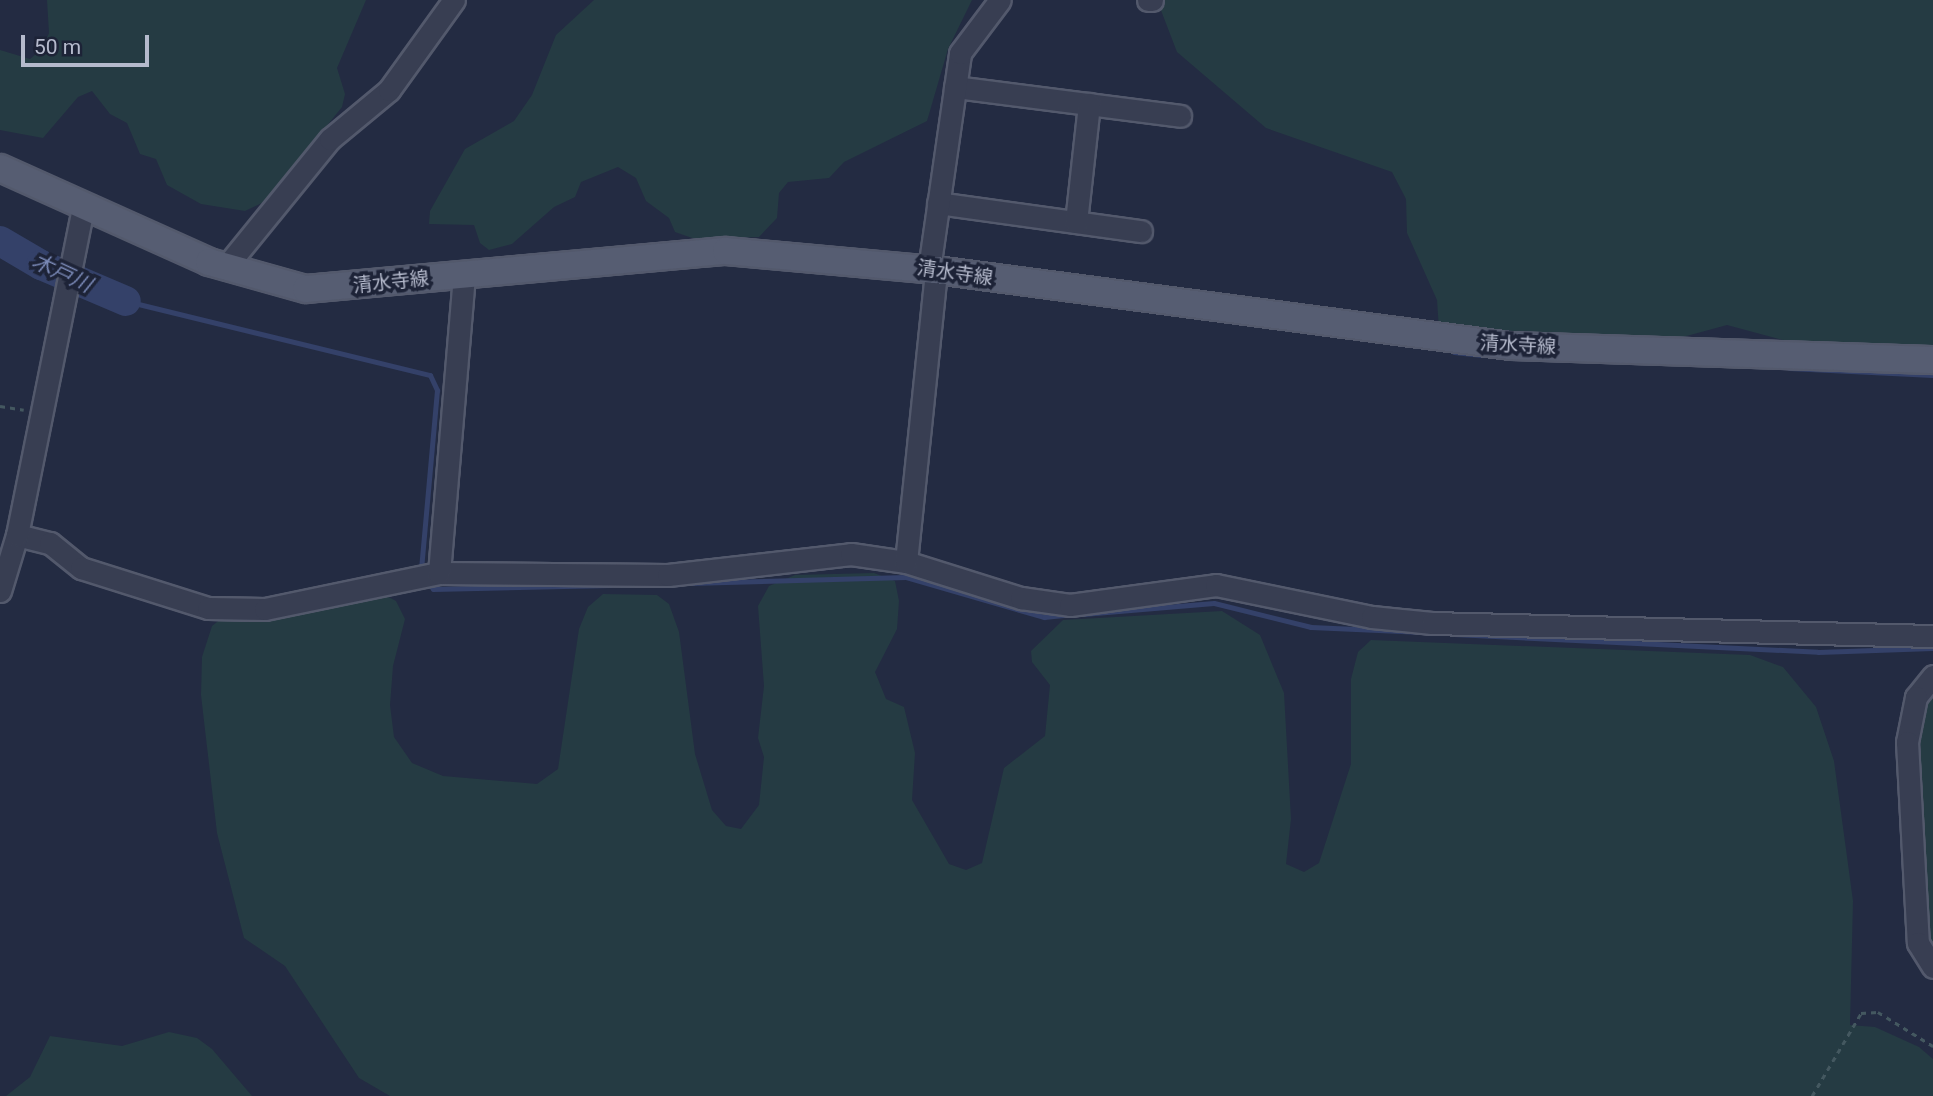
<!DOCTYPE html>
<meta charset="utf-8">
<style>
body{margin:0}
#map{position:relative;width:1933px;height:1096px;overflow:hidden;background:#232b42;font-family:Roboto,"Noto Sans JP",sans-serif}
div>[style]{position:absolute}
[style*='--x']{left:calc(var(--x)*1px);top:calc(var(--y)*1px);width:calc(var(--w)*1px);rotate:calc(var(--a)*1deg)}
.green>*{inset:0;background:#253b43}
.stream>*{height:5px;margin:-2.5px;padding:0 2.5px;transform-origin:2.5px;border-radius:2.5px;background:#344169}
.river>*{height:30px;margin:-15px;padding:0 15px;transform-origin:15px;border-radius:15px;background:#344169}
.path>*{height:2.5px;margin-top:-1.25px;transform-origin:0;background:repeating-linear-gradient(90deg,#445860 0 5px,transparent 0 10px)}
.roads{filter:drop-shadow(2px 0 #53596c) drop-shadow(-2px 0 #53596c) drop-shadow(0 2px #53596c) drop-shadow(0 -2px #53596c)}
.minor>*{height:21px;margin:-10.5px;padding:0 10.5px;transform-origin:10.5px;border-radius:10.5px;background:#383e52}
.major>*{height:26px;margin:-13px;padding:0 13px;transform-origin:13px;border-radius:13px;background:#565d72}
span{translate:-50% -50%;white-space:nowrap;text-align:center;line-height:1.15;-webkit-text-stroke:7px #1d2337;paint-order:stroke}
.street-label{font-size:19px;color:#b5bacc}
.water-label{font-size:21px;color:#7a89b6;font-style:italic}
.scale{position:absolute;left:21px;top:35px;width:128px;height:32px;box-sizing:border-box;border:4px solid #b5bacc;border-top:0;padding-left:9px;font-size:21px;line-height:24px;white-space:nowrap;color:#b5bacc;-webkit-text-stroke:5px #1d2337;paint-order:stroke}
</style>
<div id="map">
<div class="green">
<i style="clip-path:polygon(47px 0,366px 0,337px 68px,345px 94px,342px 107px,266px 201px,245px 211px,201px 204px,167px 185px,156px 159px,140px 154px,127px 123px,110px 114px,92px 91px,78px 97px,43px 138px,0 130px,0 50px,30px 59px,42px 49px,49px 33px)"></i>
<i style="clip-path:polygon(594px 0,972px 0,948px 49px,927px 121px,844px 162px,829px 178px,788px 182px,779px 193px,777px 218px,759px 237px,695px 239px,675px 232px,669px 218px,646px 201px,636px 178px,618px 167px,581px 182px,575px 197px,554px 207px,512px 244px,489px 250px,480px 243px,474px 225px,429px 224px,430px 211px,465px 149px,514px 121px,532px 95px,556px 35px)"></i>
<i style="clip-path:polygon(1157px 0,1933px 0,1933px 349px,1812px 348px,1727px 325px,1668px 341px,1492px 337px,1439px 329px,1437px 300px,1407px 233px,1406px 199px,1392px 172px,1266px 128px,1177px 52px)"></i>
<i style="clip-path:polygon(874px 573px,895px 581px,899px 601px,897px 629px,875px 672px,886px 699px,904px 707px,915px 753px,912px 800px,949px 864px,966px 870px,982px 863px,1004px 768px,1045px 736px,1050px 685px,1032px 662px,1031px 651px,1063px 620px,1222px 611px,1260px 635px,1284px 693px,1291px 819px,1286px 864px,1304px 872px,1319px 863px,1351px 764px,1351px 679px,1358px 652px,1371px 640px,1750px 655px,1783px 667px,1816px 707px,1834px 761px,1853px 901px,1850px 1025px,1875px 1027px,1919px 1047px,1933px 1059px,1933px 1096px,390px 1096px,359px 1078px,285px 966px,244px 938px,217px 833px,201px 695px,202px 657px,212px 626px,227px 614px,383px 594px,396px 601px,405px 619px,393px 666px,390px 705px,394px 737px,412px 763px,443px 776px,537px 784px,558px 769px,579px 629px,588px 607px,603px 594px,657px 595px,669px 604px,679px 632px,695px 754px,712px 810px,726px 826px,741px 829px,759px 805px,764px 757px,758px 738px,764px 686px,758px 606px,769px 586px,795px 575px)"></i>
<i style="clip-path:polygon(1933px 680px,1933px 951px,1922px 919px,1912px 730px)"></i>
<i style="clip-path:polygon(169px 1032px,197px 1038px,212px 1049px,252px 1096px,6px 1096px,30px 1077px,50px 1036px,122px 1046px)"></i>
</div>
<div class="stream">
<i style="--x:126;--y:301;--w:313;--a:13.7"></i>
<i style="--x:430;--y:375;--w:17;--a:65"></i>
<i style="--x:437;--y:390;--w:181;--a:95.1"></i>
<i style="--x:1454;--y:352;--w:28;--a:6"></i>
<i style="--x:1789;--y:368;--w:144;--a:2.8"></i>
<i style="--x:428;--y:581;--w:9;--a:58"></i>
<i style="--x:433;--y:589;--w:177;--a:-1.3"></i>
<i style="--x:689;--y:583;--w:217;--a:-1.6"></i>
<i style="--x:906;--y:577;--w:144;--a:16.2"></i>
<i style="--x:1044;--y:617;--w:29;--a:-6"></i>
<i style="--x:1083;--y:614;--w:131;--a:-4.8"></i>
<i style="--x:1214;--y:603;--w:100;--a:13.9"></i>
<i style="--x:1311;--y:627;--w:112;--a:2.6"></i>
<i style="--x:1454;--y:634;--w:364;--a:2.8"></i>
<i style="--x:1818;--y:652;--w:115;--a:-2"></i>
</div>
<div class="river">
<i style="--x:0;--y:241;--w:48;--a:30.3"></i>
<i style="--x:41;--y:265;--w:92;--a:23"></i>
</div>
<div class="path">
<i style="--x:0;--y:406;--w:24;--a:9"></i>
<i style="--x:1812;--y:1096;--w:96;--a:-59.4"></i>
<i style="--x:1861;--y:1013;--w:17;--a:-3"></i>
<i style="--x:1878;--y:1012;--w:65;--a:31.7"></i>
</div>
<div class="roads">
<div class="minor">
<i style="--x:1148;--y:0;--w:4;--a:0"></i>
<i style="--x:955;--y:87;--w:227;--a:7.3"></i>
<i style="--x:938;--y:203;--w:205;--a:7.9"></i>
<i style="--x:1076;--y:222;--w:119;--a:-83.7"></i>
<i style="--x:225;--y:268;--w:166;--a:-50.9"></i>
<i style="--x:330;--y:139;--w:77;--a:-39.7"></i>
<i style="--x:389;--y:90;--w:111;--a:-54.2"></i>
<i style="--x:929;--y:269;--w:218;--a:-81.8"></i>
<i style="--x:960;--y:53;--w:66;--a:-53"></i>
<i style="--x:17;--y:535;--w:34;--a:14"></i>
<i style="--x:50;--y:543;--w:40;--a:39"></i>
<i style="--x:81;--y:568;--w:133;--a:17.5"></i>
<i style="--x:208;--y:608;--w:57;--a:1"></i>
<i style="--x:265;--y:609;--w:178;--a:-11.7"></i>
<i style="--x:439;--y:573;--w:229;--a:0.5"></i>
<i style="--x:668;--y:575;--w:184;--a:-6.5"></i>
<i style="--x:851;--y:554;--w:56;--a:8.3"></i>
<i style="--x:906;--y:562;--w:121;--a:17.4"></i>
<i style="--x:1021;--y:598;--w:49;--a:8.1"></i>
<i style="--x:1070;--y:605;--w:147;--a:-7.8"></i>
<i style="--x:1216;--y:585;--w:159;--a:11.6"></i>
<i style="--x:1372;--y:617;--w:60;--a:5.7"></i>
<i style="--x:1432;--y:623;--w:501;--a:1.49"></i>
<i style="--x:906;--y:562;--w:294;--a:-84.1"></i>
<i style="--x:439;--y:573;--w:299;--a:-85.2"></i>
<i style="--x:0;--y:591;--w:59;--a:-73.1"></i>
<i style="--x:17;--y:535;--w:333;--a:-78.6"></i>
<i style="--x:1933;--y:676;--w:27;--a:129"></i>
<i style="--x:1916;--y:697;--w:46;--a:101.3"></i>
<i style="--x:1907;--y:742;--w:201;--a:86.9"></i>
<i style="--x:1918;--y:943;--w:28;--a:58"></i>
</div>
<div class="major">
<i style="--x:0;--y:168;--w:229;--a:24.2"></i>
<i style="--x:209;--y:262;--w:101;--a:15.6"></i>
<i style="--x:306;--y:289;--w:422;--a:-5.2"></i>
<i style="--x:726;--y:251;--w:211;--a:5.2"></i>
<i style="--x:936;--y:270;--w:579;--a:7.54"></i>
<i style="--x:1510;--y:346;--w:423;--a:1.9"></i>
</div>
</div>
<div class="street-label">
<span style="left:955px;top:273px;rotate:8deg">清水寺線</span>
<span style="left:391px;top:282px;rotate:-6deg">清水寺線</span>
<span style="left:1518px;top:345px;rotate:3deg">清水寺線</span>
</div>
<div class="water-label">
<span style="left:62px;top:273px;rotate:25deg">木戸川</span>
</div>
<div class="scale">50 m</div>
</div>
